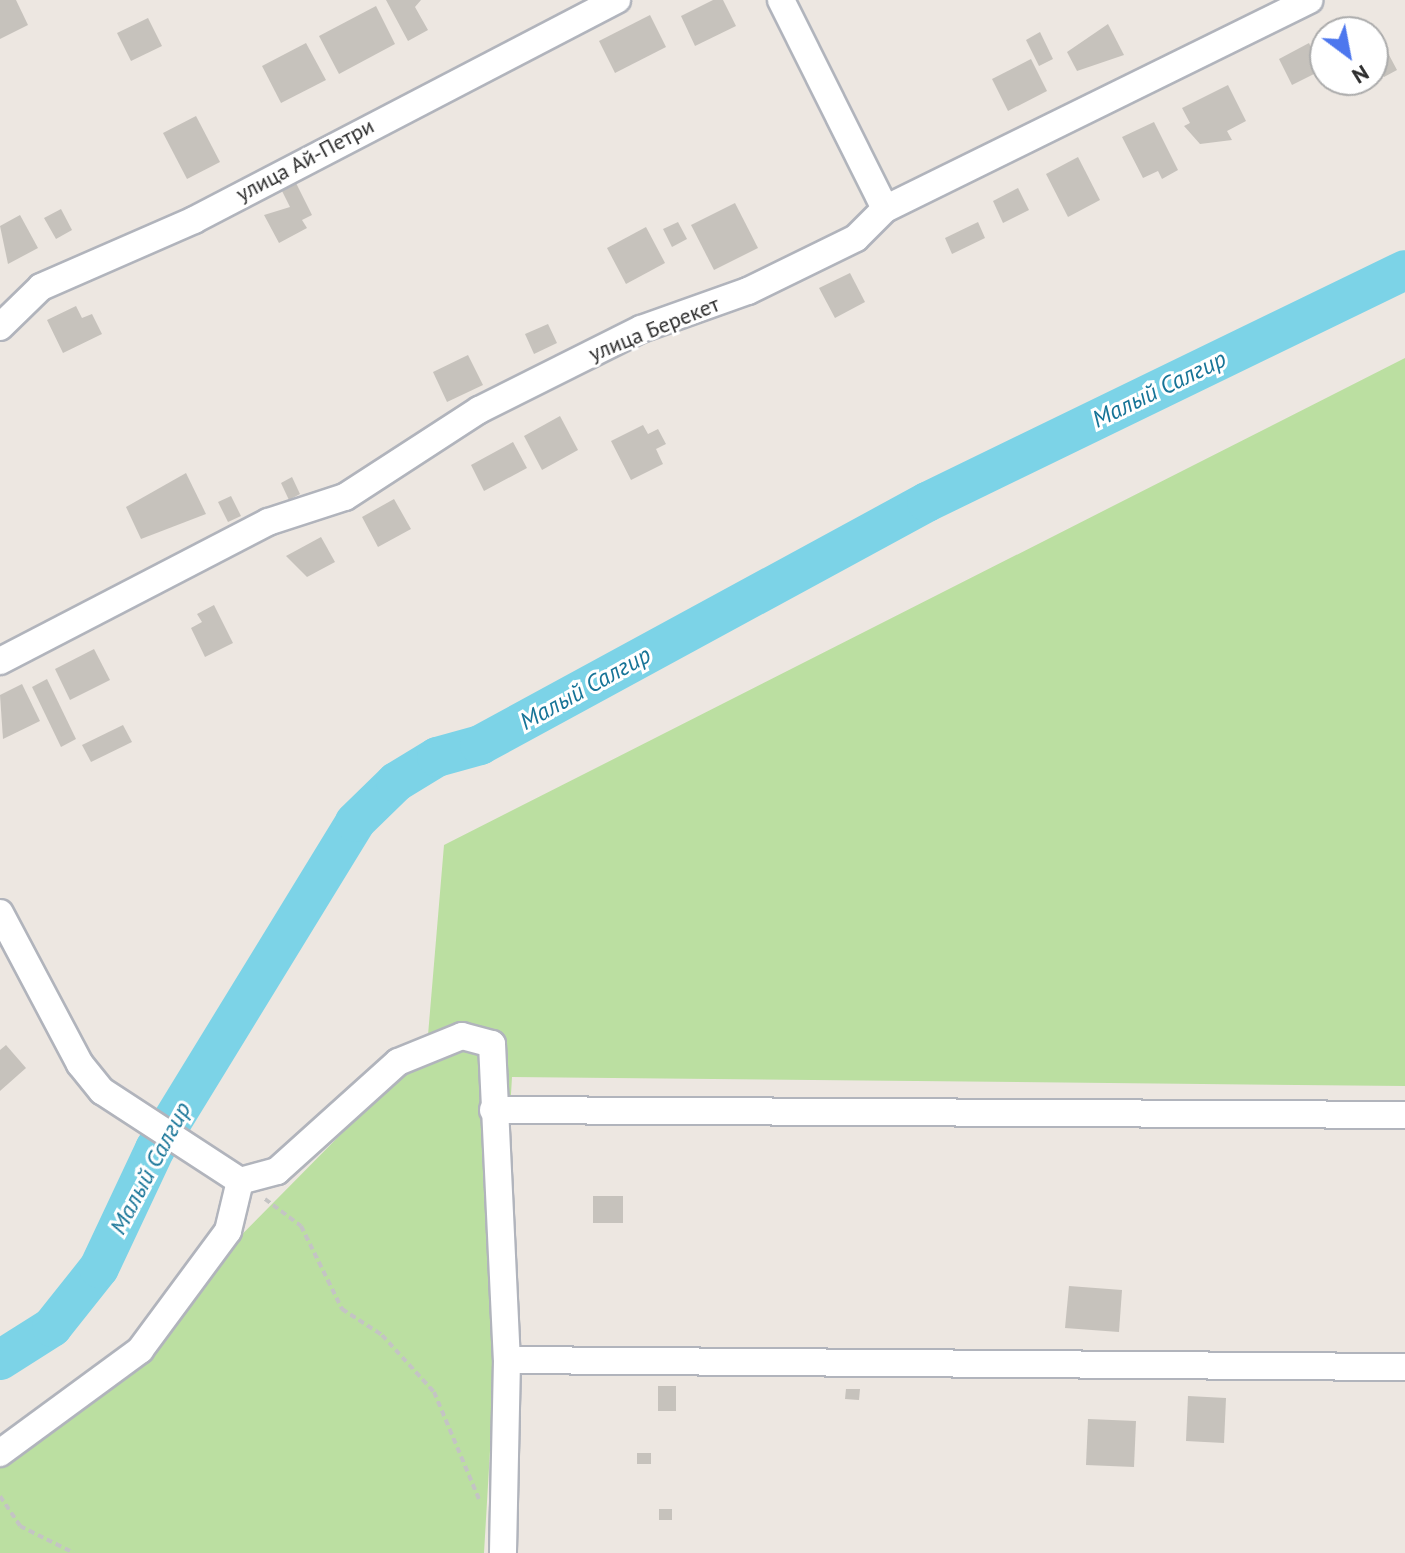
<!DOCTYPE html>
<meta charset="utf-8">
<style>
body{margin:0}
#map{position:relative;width:1405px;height:1553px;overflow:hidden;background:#ede7e1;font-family:"PT Sans",sans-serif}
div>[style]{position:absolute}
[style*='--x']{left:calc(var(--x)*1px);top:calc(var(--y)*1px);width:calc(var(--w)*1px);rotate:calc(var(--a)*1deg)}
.green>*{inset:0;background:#bbdfa1}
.river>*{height:40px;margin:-20px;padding:0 20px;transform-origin:20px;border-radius:20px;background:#7cd3e7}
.building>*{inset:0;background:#c6c2bc}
.path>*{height:4px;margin-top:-2px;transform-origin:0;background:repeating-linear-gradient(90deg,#c4c4c4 0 6px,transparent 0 10px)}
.roads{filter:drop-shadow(2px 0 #b1b4bc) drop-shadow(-2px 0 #b1b4bc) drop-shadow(0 2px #b1b4bc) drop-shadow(0 -2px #b1b4bc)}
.minor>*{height:26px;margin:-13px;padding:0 13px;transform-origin:13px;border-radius:13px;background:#fff}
span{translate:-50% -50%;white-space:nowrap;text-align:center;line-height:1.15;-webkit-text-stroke:6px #fff;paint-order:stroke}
.street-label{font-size:22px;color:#2d2d2d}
.water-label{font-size:24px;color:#177497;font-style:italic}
.north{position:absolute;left:1309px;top:16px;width:80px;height:80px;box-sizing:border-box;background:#fff;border:2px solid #ababab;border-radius:50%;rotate:148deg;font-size:22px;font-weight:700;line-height:32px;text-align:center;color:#2d2d2d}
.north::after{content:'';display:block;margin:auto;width:28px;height:36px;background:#4d77ee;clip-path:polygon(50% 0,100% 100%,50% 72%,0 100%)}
</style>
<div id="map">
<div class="green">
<i style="clip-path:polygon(1405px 358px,1405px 1086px,512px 1077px,484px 1553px,0 1553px,0 1441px,106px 1372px,427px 1047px,444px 845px)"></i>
</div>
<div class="river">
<i style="--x:0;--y:1360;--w:62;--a:-32.4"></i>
<i style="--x:52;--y:1327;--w:75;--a:-51.5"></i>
<i style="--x:99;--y:1268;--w:132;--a:-64.8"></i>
<i style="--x:155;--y:1149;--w:383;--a:-58.5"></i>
<i style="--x:355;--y:822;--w:57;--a:-44.3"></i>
<i style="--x:396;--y:782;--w:48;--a:-31.4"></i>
<i style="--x:437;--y:757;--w:45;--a:-15.6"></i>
<i style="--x:480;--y:745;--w:509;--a:-28.53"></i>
<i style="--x:927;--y:502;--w:531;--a:-25.89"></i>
</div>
<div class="building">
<i style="clip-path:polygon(0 0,16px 0,28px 25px,0 39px)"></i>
<i style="clip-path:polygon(386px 0,421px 0,415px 7px,428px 30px,408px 41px)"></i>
<i style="clip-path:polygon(713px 0,723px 0,736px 26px,695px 46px,681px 16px)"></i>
<i style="clip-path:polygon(376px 6px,395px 44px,339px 74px,319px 36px)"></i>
<i style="clip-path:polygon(650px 15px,666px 47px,615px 73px,599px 41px)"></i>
<i style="clip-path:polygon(148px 18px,162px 46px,131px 61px,117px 33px)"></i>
<i style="clip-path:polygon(1372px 23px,1397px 70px,1384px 77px,1373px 56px,1373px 32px,1355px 32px)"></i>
<i style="clip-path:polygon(1108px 24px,1124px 55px,1077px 71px,1067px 52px)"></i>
<i style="clip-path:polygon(1040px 32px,1053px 59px,1039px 66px,1026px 40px)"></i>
<i style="clip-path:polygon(306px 43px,326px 80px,281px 103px,262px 66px)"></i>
<i style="clip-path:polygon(1309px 43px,1322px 70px,1292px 85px,1279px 59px)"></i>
<i style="clip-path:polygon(1031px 59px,1047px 91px,1008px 111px,992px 79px)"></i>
<i style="clip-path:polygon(1228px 85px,1246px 121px,1227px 131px,1232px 140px,1200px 144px,1184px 126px,1190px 123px,1182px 108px)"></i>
<i style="clip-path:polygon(196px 116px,220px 162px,187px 179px,163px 133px)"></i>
<i style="clip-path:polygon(1154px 122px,1178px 170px,1162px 179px,1158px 171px,1143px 178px,1122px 137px)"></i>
<i style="clip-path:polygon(1078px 157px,1100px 200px,1068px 217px,1046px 174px)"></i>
<i style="clip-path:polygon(296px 183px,312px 215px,302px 220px,307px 228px,279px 243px,264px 215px,290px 207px,282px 191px)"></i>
<i style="clip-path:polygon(1018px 188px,1029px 210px,1003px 223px,993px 201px)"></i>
<i style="clip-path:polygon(735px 203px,758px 248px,714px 270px,691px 225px)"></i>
<i style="clip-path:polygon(61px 209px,72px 230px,56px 239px,44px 218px)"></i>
<i style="clip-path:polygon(20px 215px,38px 248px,8px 264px,0 226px)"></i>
<i style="clip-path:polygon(678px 222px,687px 239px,672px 247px,663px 229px)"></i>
<i style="clip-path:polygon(978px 222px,985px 238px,952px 254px,945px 238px)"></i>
<i style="clip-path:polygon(646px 227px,665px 263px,626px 284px,607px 248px)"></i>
<i style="clip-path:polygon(850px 273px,865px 302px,835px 318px,819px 288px)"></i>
<i style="clip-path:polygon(76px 306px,82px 318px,92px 314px,102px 334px,63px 353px,47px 320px)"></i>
<i style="clip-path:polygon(548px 324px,557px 343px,534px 354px,525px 334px)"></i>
<i style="clip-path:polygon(468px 355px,483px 385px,447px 402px,433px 372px)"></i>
<i style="clip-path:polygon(560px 416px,578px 450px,542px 470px,524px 436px)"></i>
<i style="clip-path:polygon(643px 425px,648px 434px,658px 429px,666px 444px,656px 449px,663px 464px,631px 480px,611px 441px)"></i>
<i style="clip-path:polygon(513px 442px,527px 468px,484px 491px,471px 465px)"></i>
<i style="clip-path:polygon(186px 473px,206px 514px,141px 539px,126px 507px)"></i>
<i style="clip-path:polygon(292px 477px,300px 494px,289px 500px,281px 483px)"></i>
<i style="clip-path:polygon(231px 496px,241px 516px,228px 522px,218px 502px)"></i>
<i style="clip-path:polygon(394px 499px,411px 529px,378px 547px,362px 517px)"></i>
<i style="clip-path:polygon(321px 537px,335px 562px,307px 577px,286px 556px)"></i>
<i style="clip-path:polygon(214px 605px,233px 643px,205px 657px,191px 628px,202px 622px,197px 614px)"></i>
<i style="clip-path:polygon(94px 649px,110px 680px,70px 700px,55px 669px)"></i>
<i style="clip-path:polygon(47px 679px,76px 739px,61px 747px,32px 687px)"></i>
<i style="clip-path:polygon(22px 684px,40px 721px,3px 739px,0 695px)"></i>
<i style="clip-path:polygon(123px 725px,132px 742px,91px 762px,82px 745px)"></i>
<i style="clip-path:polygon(6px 1045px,26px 1068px,0 1091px,0 1050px)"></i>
<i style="clip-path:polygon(593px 1196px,623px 1196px,623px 1223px,593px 1223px)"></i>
<i style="clip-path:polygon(1069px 1286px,1122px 1290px,1119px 1332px,1065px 1328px)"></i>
<i style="clip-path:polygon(658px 1386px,676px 1386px,676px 1411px,658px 1411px)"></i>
<i style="clip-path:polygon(846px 1389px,860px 1389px,859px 1400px,845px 1399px)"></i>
<i style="clip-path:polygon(1188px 1396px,1226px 1398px,1224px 1443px,1186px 1441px)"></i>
<i style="clip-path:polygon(1088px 1419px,1136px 1421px,1134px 1467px,1086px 1465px)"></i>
<i style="clip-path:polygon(637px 1453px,651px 1453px,651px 1464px,637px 1464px)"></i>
<i style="clip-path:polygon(659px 1509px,672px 1509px,672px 1520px,659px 1520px)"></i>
</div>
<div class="path">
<i style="--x:265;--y:1199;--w:45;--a:36.9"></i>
<i style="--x:301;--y:1226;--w:93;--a:63.7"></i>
<i style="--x:342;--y:1309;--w:48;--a:33"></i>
<i style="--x:382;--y:1335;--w:77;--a:47.6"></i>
<i style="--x:434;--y:1392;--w:116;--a:67.2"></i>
<i style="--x:0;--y:1496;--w:36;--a:56"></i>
<i style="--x:20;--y:1526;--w:60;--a:26.6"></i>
</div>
<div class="roads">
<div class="minor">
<i style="--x:781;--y:0;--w:233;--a:63.5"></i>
<i style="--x:0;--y:327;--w:57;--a:-44.3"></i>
<i style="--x:41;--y:287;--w:167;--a:-23.6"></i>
<i style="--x:194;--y:220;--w:477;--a:-27.5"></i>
<i style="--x:0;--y:661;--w:302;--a:-27.4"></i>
<i style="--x:268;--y:522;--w:81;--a:-18"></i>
<i style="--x:345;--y:497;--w:160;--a:-33"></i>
<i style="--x:479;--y:410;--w:181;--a:-26.6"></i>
<i style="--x:641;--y:329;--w:114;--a:-19.6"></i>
<i style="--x:748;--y:291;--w:120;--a:-26.1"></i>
<i style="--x:856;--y:238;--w:41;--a:-45"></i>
<i style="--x:885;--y:209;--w:473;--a:-26.2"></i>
<i style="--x:0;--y:913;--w:171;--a:62.1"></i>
<i style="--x:80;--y:1064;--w:35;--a:51"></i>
<i style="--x:102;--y:1091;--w:165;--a:33.1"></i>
<i style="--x:493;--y:1110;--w:912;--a:0.31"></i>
<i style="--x:240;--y:1181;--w:38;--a:-15"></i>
<i style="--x:277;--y:1171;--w:163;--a:-42"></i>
<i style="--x:398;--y:1062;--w:69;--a:-22.1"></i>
<i style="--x:462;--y:1036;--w:31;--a:15"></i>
<i style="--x:492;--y:1044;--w:316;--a:87.3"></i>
<i style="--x:507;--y:1360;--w:193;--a:91.2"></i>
<i style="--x:507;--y:1360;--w:898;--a:0.45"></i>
<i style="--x:0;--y:1453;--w:174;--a:-36.3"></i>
<i style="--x:140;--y:1350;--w:148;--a:-53.5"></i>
<i style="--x:228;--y:1231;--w:51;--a:-76.5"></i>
</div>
</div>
<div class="street-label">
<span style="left:305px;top:160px;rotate:-28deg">улица Ай-Петри</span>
<span style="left:654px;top:329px;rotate:-22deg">улица Берекет</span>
</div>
<div class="water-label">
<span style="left:1159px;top:389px;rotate:-26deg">Малый Салгир</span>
<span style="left:585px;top:688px;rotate:-29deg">Малый Салгир</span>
<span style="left:150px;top:1168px;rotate:-62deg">Малый Салгир</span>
</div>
<div class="north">N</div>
</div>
